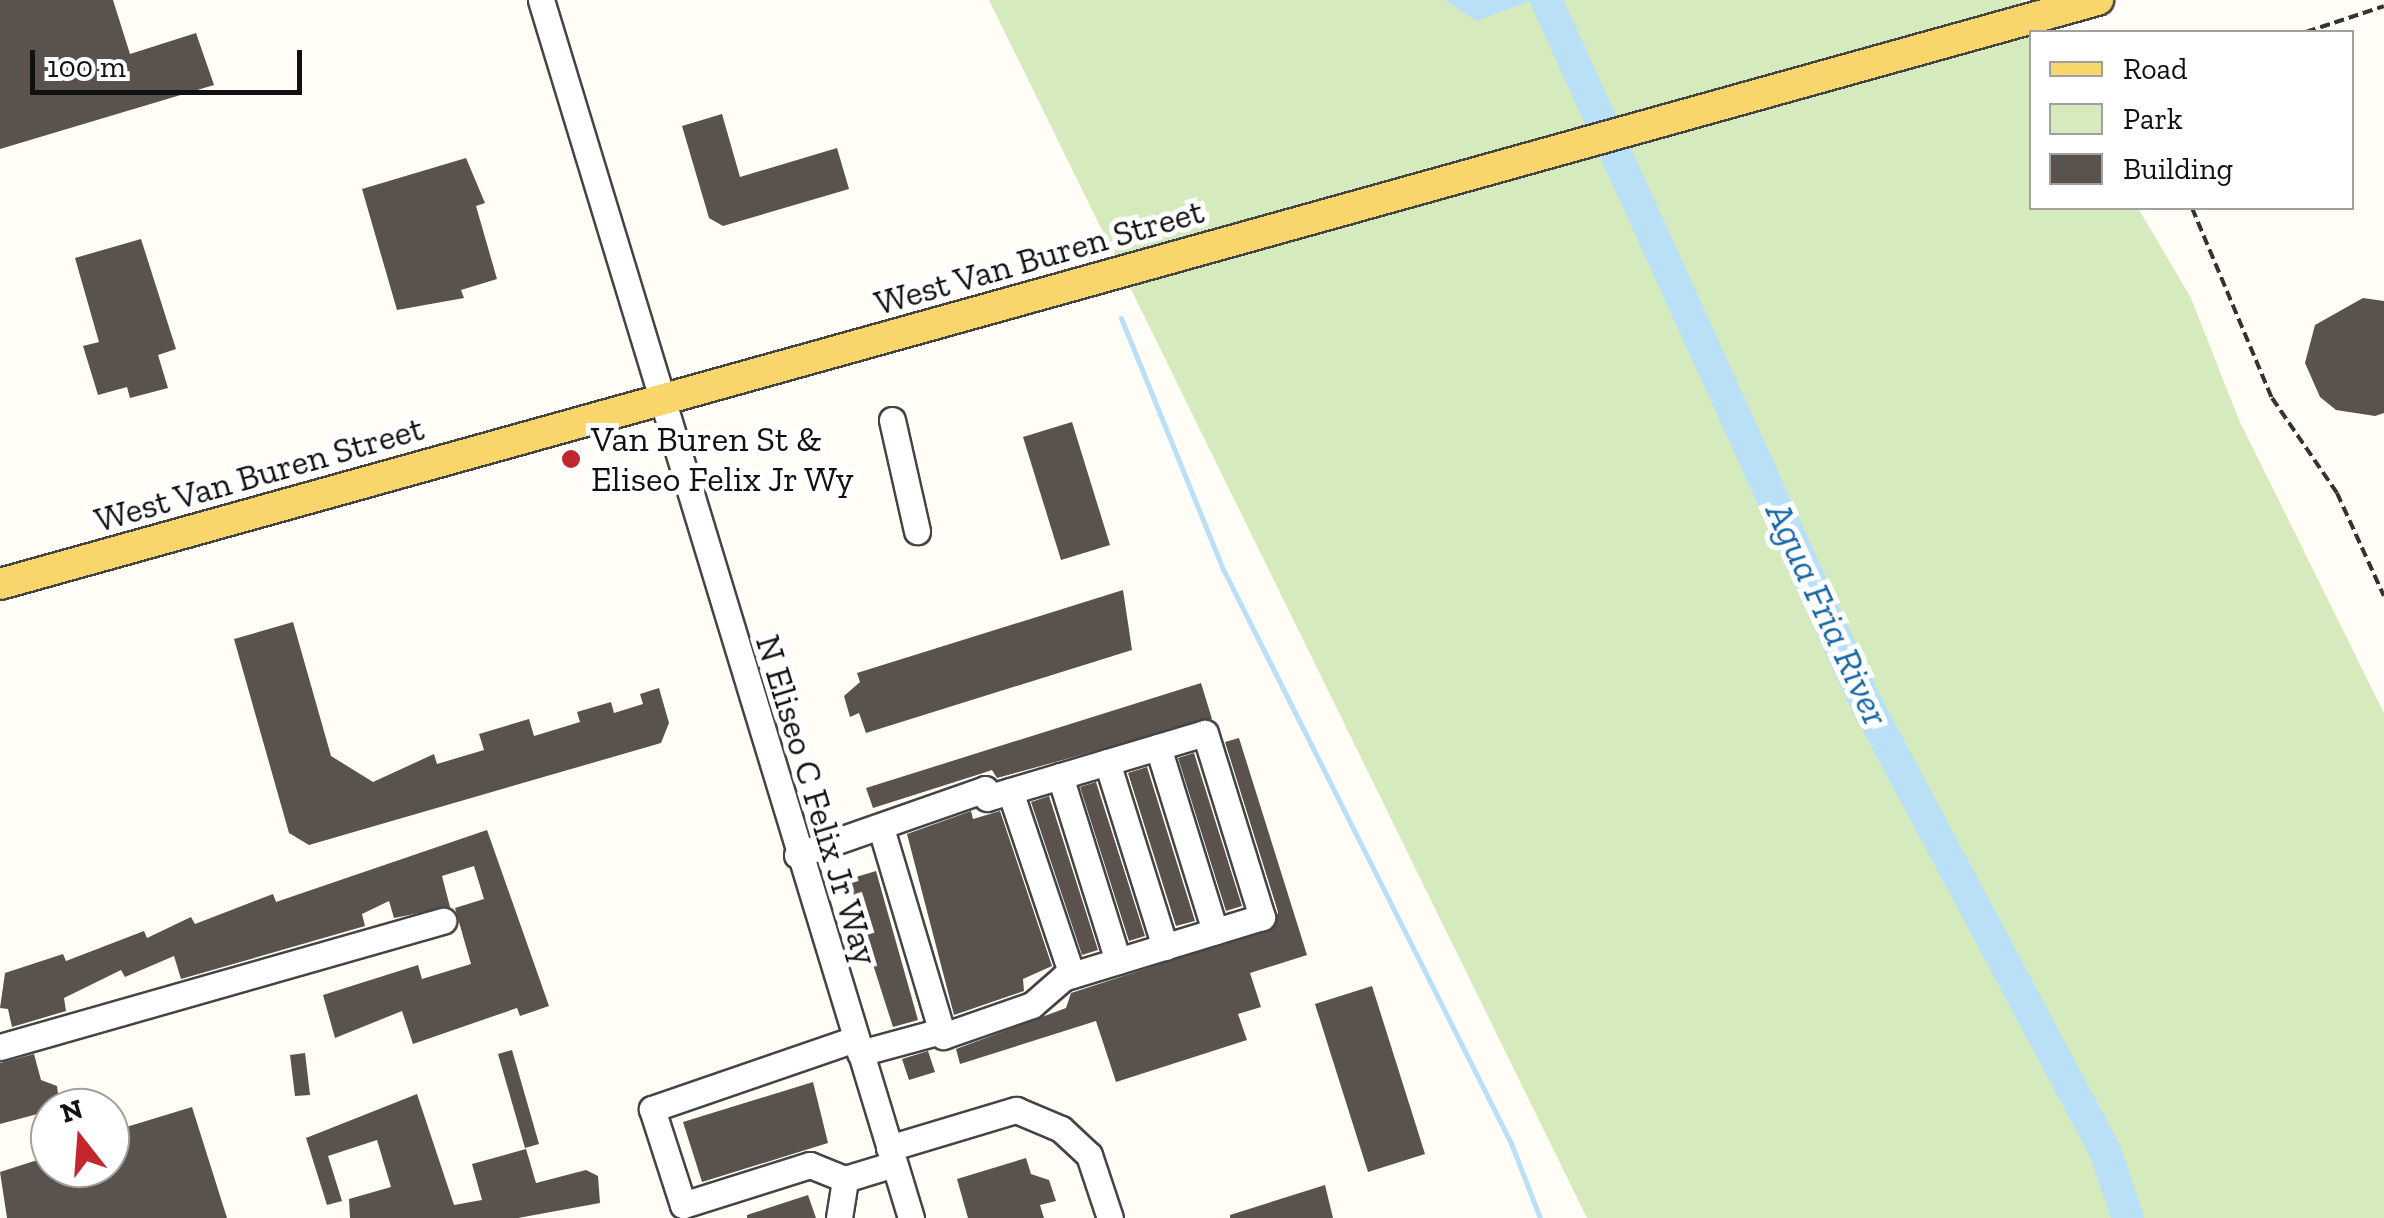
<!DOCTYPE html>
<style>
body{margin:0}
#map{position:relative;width:2384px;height:1218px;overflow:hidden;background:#fffdf5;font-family:"Zilla Slab",serif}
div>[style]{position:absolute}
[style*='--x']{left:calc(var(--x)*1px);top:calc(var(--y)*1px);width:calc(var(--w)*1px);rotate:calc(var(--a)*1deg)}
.green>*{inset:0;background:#d5ebbd}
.water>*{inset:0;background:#b9e0f7}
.stream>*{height:5px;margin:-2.5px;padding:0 2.5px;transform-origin:2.5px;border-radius:2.5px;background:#b9e0f7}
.river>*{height:32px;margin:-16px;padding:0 16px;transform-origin:16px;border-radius:16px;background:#b9e0f7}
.building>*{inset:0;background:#5a524d}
.path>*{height:4px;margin-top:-2px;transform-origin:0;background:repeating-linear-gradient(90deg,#333 0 10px,transparent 0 15px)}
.roads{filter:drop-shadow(2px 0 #444) drop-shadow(-2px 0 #444) drop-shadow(0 2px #444) drop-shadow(0 -2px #444)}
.minor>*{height:25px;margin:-12.5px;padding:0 12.5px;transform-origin:12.5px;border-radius:12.5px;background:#fff}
.major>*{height:30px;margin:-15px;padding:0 15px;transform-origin:15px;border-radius:15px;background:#f9d66b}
.dots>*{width:28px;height:28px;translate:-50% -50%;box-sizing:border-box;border:5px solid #fff;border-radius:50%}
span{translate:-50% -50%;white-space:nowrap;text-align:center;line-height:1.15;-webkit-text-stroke:10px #fff;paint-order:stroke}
.street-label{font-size:35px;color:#111}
.poi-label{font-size:35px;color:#111}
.left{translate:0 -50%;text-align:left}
.water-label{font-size:38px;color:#1768a6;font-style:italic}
.legend{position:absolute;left:2029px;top:30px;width:325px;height:180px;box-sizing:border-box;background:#fff;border:2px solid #a0a0a0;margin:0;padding:12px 18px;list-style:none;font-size:30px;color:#111}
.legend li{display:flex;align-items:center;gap:20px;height:50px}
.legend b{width:50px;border:2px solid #a0a0a0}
.north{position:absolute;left:30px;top:1088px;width:100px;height:100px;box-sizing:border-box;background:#fff;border:2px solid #a0a0a0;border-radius:50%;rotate:343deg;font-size:28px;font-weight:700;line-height:40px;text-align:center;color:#111}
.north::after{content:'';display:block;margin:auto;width:35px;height:45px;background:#c4262e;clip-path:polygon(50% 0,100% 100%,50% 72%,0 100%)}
.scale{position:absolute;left:30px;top:50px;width:272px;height:45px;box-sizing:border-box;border:5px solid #111;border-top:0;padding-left:12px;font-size:30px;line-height:35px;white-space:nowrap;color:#111;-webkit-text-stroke:8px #fff;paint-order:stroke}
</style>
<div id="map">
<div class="green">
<i style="clip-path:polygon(989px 0,2021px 0,2035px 32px,2032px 208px,2138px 208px,2191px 298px,2239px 420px,2384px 713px,2384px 1218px,1587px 1218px)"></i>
</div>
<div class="water">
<i style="clip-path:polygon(1445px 0,1533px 0,1476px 21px)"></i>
</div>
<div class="stream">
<i style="--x:1121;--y:318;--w:271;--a:67.9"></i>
<i style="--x:1223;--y:569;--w:642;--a:63.36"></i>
<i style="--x:1511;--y:1143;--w:80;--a:68.9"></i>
</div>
<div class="river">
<i style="--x:1546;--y:0;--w:766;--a:65.54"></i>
<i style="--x:1863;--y:697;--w:514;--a:61.94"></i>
<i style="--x:2105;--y:1151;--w:71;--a:71.1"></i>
</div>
<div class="building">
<i style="clip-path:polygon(0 0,113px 0,130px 54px,196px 33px,214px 85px,0 149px)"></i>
<i style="clip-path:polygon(722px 114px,740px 177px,837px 148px,849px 189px,723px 226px,709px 218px,682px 126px)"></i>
<i style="clip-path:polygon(466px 158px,485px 203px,476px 206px,497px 279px,461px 290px,464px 298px,397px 310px,362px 189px)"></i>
<i style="clip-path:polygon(141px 239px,176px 349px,158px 355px,168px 388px,130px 398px,127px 387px,98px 395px,83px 346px,99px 342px,75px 258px)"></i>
<i style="clip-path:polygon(2363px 298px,2384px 301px,2384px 413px,2375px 416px,2336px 410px,2320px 397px,2305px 363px,2315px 325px)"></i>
<i style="clip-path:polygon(1072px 422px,1110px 545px,1061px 560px,1023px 437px)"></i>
<i style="clip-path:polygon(1123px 590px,1132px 650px,866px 733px,859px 713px,850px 717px,844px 696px,860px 682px,857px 673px)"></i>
<i style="clip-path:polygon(293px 622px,331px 756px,373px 782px,434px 754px,437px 764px,484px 750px,479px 734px,529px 719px,534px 736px,580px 722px,577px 712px,611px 702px,614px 713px,643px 704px,640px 694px,659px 688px,669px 723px,661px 743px,309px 845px,289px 833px,234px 639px)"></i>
<i style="clip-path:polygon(1201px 683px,1212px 719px,997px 778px,992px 770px,980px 774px,873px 808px,866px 788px)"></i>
<i style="clip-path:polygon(1239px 738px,1307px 955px,1250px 973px,1261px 1007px,1238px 1014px,1247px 1040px,1116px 1082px,1096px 1021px,960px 1064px,956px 1049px,1066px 1008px,1071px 993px,1274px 927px,1278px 912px,1225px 742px)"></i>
<i style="clip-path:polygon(1194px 753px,1242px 906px,1226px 911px,1178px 758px)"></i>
<i style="clip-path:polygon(1147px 767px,1195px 921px,1176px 926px,1128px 773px)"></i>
<i style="clip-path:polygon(1096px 782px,1145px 936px,1129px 941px,1080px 787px)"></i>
<i style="clip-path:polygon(1049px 796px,1098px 950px,1082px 955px,1031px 802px)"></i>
<i style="clip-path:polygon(971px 811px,973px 819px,1000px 811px,1052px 966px,1023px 979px,1024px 991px,954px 1015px,907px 834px)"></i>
<i style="clip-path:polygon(487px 830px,549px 1006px,520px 1016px,517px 1008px,413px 1044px,402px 1011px,335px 1038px,323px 995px,418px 965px,422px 979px,471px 964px,455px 908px,484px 899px,474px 866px,442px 876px,450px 907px,394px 918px,389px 901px,362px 914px,365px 926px,181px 979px,174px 956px,125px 977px,121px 970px,64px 998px,66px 1011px,12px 1027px,8px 1009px,0 1008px,5px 973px,63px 954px,66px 961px,144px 931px,147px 938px,191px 917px,195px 924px,273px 894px,276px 902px)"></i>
<i style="clip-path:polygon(876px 871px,918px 1020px,893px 1027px,846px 880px)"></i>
<i style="clip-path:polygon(1372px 986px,1425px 1154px,1368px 1172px,1315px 1004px)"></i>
<i style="clip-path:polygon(512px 1050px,539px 1144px,525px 1148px,498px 1054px)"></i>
<i style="clip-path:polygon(928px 1051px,935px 1072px,909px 1080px,902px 1059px)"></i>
<i style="clip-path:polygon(305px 1053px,310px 1095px,295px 1096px,290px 1055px)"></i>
<i style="clip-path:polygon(34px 1054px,41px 1080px,57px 1086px,60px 1108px,0 1124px,0 1063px)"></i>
<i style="clip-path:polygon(813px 1082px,828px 1143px,702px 1182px,683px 1122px)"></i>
<i style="clip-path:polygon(417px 1094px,454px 1205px,482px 1200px,472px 1164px,526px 1149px,536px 1183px,586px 1170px,598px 1176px,600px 1203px,518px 1218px,350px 1218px,349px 1199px,391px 1187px,377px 1140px,328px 1156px,342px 1201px,327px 1205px,306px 1138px)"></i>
<i style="clip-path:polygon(192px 1107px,227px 1218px,7px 1218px,0 1172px,50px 1156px,50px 1168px,117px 1168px,110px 1132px)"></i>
<i style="clip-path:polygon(1026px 1158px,1031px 1174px,1049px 1180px,1056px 1201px,1040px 1205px,1044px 1218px,968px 1218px,957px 1179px)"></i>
<i style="clip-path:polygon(1325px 1185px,1333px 1218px,1230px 1218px,1230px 1215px)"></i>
<i style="clip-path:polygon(808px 1195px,816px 1218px,747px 1218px,747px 1215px)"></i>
</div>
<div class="path">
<i style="--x:2306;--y:32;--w:82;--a:-18.4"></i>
<i style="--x:2192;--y:208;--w:206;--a:67.2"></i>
<i style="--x:2272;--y:398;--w:115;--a:55.6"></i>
<i style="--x:2337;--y:493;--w:113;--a:65.5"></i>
</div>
<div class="roads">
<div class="minor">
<i style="--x:541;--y:0;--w:1273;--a:73.1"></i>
<i style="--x:892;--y:420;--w:114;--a:77.3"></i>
<i style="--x:1158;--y:747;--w:193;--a:72.8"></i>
<i style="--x:1107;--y:762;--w:194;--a:72.6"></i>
<i style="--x:1060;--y:776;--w:194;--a:72.6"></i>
<i style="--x:1010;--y:791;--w:194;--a:71.4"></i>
<i style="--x:797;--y:855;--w:199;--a:-19.3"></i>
<i style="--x:985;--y:789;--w:9;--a:77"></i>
<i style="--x:987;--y:798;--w:227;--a:-16.6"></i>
<i style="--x:1205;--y:733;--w:193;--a:72.8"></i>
<i style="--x:1262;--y:917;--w:208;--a:163"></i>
<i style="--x:1063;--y:978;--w:41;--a:138.9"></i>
<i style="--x:1032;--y:1005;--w:94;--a:160.8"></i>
<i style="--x:943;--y:1036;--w:217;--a:-106.6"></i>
<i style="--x:855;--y:1039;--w:215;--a:161"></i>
<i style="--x:652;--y:1109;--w:101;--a:72.1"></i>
<i style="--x:683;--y:1205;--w:133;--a:-17.5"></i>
<i style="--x:810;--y:1165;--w:38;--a:22"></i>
<i style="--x:845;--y:1179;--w:51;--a:-17"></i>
<i style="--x:0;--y:1047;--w:461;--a:-15.9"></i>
<i style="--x:860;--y:1053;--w:84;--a:-15.2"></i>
<i style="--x:889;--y:1148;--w:133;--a:-16.7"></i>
<i style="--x:1016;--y:1110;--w:49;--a:22.9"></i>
<i style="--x:1061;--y:1129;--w:38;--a:43"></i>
<i style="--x:1089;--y:1155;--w:66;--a:71.6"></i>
<i style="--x:839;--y:1218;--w:39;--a:-81"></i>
</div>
<div class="major">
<i style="--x:0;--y:584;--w:2178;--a:-15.56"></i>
</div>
</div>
<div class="dots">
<i style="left:571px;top:459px;background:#c4262e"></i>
</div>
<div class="street-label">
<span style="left:1039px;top:257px;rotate:-16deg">West Van Buren Street</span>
<span style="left:259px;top:474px;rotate:-16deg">West Van Buren Street</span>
<span style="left:817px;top:800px;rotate:73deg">N Eliseo C Felix Jr Way</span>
</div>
<div class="poi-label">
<span class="left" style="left:591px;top:459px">Van Buren St &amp;<br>Eliseo Felix Jr Wy</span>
</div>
<div class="water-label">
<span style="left:1827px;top:614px;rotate:65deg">Agua Fria River</span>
</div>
<ul class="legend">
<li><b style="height:12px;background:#f9d66b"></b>Road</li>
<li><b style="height:28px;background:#d5ebbd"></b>Park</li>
<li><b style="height:28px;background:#5a524d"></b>Building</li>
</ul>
<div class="north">N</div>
<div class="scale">100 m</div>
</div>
